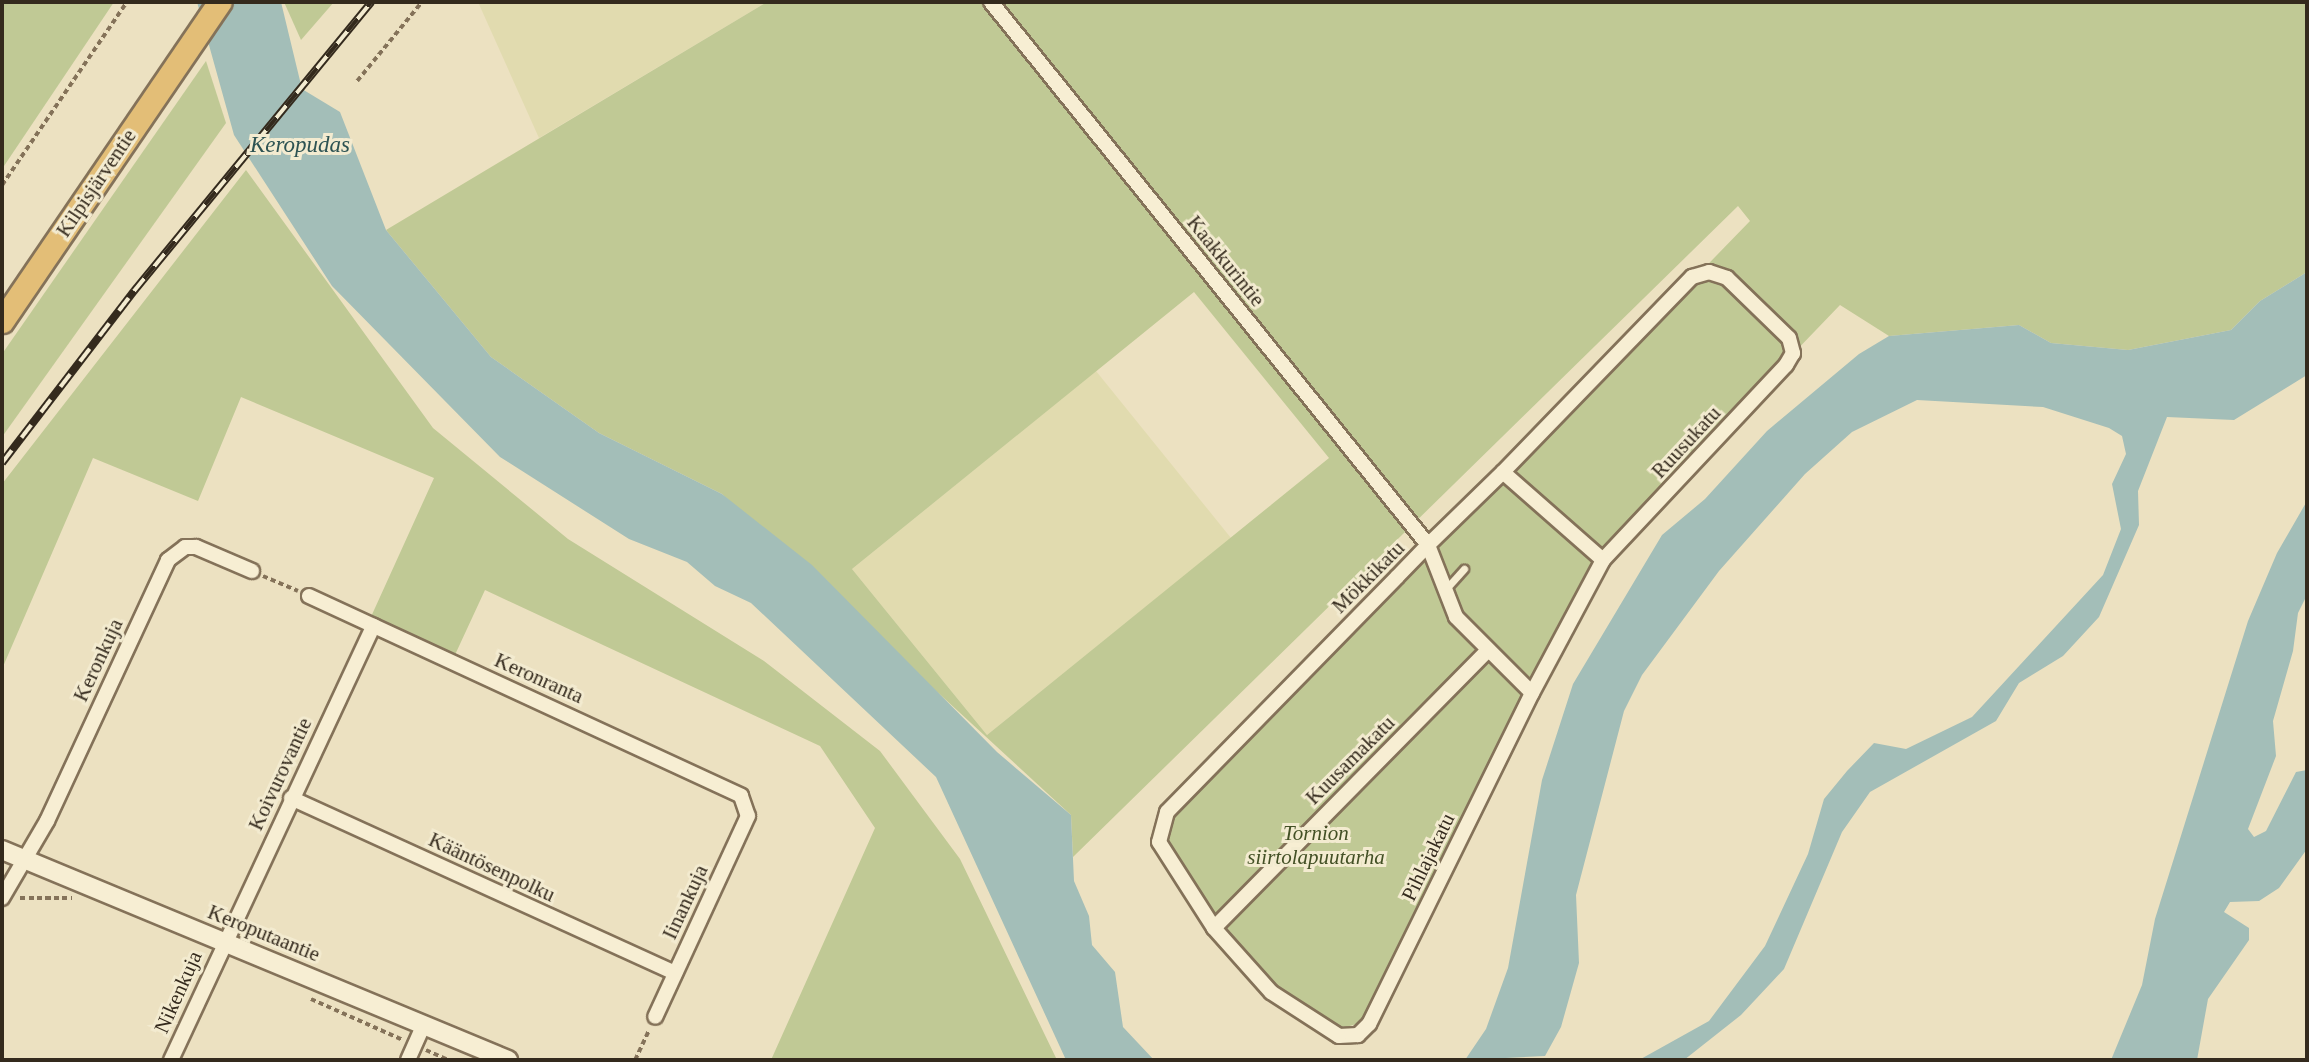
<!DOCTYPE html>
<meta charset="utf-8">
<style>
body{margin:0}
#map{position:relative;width:2309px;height:1062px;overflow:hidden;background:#ece1c1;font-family:"Times New Roman",serif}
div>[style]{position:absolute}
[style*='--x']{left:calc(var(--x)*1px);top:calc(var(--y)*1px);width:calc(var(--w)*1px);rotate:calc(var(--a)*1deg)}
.farmland>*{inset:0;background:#e1dbaf}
.green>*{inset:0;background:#c0c995}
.water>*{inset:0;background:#a3beb8}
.path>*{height:3.5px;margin-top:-1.75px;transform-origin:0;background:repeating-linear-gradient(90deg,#847259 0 5px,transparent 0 8.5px)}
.roads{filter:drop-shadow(2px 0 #847259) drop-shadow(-2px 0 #847259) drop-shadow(0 2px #847259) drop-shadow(0 -2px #847259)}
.service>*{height:7px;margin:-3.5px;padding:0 3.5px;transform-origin:3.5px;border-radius:3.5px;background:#f7eed3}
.minor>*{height:14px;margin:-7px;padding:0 7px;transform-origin:7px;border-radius:7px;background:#f7eed3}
.tertiary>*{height:18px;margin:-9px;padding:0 9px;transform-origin:9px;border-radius:9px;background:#f7eed3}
.trunk>*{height:23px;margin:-11.5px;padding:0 11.5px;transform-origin:11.5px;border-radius:11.5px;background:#e3be77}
.rail>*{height:8px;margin-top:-4px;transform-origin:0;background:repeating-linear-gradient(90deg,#f3ebd0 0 16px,#342a1d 0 32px);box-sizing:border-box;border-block:2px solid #342a1d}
span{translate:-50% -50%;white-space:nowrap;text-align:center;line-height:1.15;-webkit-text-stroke:6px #f3ebd0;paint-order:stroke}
.street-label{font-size:21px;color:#342a1d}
.park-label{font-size:21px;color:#435025;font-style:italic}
.water-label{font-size:23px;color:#2d5353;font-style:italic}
.frame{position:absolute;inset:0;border:4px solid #342a1d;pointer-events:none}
</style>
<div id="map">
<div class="farmland">
<i style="clip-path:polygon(478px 2px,767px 2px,539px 138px)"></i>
<i style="clip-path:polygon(1096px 371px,1231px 538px,987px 735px,852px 569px)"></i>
</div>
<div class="green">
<i style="clip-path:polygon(2px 2px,114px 2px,2px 169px)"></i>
<i style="clip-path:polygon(284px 2px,334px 2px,301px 40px)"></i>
<i style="clip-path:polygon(evenodd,767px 2px,2307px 2px,2307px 272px,2260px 301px,2231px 330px,2128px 350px,2051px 343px,2019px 325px,1889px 336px,1840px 305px,1602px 553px,1366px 1021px,1340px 1029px,1276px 987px,1224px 931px,1165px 841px,1172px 816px,1750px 221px,1738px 206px,1073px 857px,1071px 815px,722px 494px,599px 433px,491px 357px,386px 230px,767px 2px,1194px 292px,1329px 458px,987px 735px,852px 569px,1194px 292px)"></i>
<i style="clip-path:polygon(206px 61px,226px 123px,2px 437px,2px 354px)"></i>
<i style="clip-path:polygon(246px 170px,433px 428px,568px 539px,764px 661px,880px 751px,960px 859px,1057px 1060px,771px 1060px,875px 828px,820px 746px,485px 590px,454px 657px,370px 619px,434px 478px,241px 397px,198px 501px,93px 458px,2px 669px,2px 484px)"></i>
</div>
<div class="water">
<i style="clip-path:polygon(197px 2px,281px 2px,302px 89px,340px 112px,386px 230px,491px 357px,599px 433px,722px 494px,812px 565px,997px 752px,1071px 815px,1074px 881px,1089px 916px,1092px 945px,1115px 972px,1123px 1027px,1154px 1060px,1066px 1060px,936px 777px,751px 603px,715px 586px,687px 562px,629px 539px,500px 457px,332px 286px,234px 135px)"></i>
<i style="clip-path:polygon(2307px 272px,2307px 375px,2234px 420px,2167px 417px,2138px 491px,2139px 525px,2099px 617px,2063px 656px,2019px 683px,1996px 721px,1870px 792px,1842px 832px,1784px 969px,1741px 1015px,1684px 1060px,1639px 1060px,1709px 1021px,1765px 946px,1808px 854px,1824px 799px,1847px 771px,1874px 743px,1906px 749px,1972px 717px,2103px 575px,2121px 529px,2112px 484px,2126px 454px,2122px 436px,2109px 428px,2043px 407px,1917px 400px,1852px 432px,1805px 474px,1719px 571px,1642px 675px,1624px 711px,1576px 895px,1579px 963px,1561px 1027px,1545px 1056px,1465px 1060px,1486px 1029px,1508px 968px,1542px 780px,1573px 684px,1662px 535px,1705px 499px,1767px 431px,1859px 354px,1889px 336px,2019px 325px,2051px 343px,2128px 350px,2231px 330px,2260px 301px)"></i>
<i style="clip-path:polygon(2307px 501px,2307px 595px,2298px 613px,2293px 651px,2273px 721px,2276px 756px,2248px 829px,2254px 837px,2266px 831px,2296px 772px,2307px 770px,2307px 849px,2279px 888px,2259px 901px,2230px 902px,2224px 912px,2249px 928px,2249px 940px,2208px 999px,2197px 1060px,2111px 1060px,2142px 985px,2155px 919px,2248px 621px,2277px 553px)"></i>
</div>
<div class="path">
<i style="--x:357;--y:81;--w:102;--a:-50.6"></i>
<i style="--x:2;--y:185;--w:222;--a:-55.7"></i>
<i style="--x:263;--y:576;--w:38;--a:23"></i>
<i style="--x:20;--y:898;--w:52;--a:0"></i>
<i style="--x:311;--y:999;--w:101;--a:24"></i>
<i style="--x:426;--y:1050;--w:24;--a:24"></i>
<i style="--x:635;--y:1060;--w:33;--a:-65"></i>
</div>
<div class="roads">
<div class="service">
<i style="--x:1444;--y:591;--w:30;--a:-48"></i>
</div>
<div class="minor">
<i style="--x:991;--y:2;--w:697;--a:51.17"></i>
<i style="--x:1428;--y:545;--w:77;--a:68.7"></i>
<i style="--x:1456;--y:617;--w:107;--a:45"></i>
<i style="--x:1532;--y:693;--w:369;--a:116.2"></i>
<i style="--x:1369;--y:1024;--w:16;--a:135"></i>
<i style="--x:1358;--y:1035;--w:19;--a:177"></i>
<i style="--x:1339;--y:1036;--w:81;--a:-147.1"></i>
<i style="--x:1271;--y:992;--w:86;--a:-131.7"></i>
<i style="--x:1214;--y:928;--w:102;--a:-122.6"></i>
<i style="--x:1159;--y:842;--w:31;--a:-75"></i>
<i style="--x:1167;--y:812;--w:329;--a:-45.6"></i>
<i style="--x:1397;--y:577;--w:45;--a:-45.9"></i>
<i style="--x:1428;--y:545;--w:105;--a:-44.2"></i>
<i style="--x:1503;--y:472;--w:272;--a:-45.9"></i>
<i style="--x:1692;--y:277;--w:18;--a:-16"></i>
<i style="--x:1709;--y:272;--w:19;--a:18"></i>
<i style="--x:1727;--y:278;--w:86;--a:44.1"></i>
<i style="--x:1789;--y:338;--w:16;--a:75"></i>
<i style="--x:1793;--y:353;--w:14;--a:120"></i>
<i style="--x:1786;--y:365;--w:267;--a:133.2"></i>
<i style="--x:1603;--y:560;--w:133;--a:-138.7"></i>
<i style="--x:309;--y:596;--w:476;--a:24.8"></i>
<i style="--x:741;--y:796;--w:21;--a:71"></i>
<i style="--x:748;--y:816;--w:221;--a:114.8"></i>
<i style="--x:1532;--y:693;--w:151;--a:-61.9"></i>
<i style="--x:291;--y:798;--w:422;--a:24.5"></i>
<i style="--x:2;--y:898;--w:89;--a:-59.7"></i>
<i style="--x:47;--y:821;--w:288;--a:-65.1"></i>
<i style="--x:168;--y:560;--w:21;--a:-37"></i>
<i style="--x:185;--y:547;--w:11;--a:0"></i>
<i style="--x:196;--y:547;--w:61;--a:23.2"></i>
<i style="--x:1214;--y:928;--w:389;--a:-45.4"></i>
<i style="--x:171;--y:1060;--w:479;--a:-65"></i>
<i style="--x:408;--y:1060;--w:39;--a:-66"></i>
</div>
<div class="tertiary">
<i style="--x:2;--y:850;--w:548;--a:22.54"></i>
</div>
<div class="trunk">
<i style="--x:2;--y:321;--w:386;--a:-55.7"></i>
</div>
</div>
<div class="rail">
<i style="--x:2;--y:463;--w:217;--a:-52.5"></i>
<i style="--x:134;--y:291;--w:374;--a:-50.6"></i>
</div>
<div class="street-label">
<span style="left:96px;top:183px;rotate:-56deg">Kilpisjärventie</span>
<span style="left:1226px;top:261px;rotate:51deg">Kaakkurintie</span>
<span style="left:1686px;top:442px;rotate:-47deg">Ruusukatu</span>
<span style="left:1368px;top:577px;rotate:-45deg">Mökkikatu</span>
<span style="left:98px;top:660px;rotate:-65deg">Keronkuja</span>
<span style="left:539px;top:678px;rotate:24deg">Keronranta</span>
<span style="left:1350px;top:760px;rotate:-45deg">Kuusamakatu</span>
<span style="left:280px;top:774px;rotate:-65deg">Koivurovantie</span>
<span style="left:1428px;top:857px;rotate:-64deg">Pihlajakatu</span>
<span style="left:492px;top:867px;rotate:25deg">Kääntösenpolku</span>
<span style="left:685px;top:902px;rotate:-65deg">Iinankuja</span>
<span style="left:264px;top:933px;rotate:22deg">Keroputaantie</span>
<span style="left:178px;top:992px;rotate:-66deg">Nikenkuja</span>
</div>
<div class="park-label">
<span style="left:1316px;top:845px">Tornion<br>siirtolapuutarha</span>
</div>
<div class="water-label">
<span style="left:300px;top:145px">Keropudas</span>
</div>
<div class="frame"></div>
</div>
